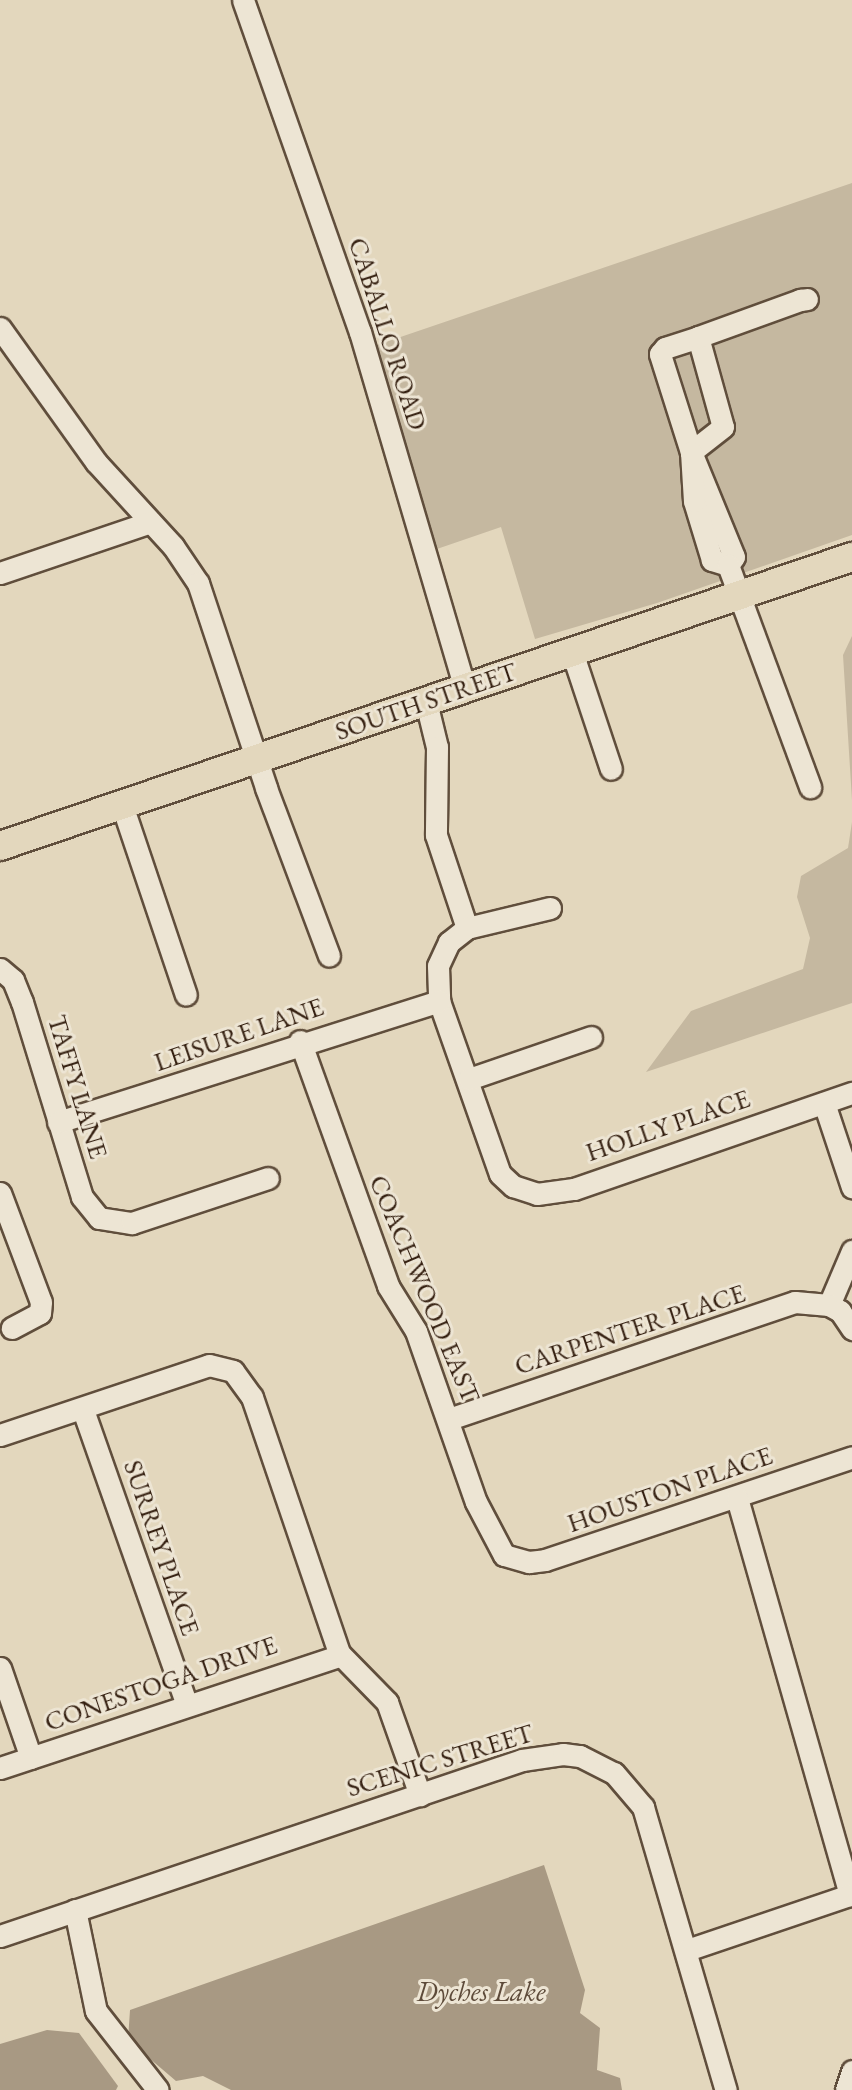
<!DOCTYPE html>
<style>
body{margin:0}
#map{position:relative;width:852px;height:2090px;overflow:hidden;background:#e3d7bd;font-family:"EB Garamond",serif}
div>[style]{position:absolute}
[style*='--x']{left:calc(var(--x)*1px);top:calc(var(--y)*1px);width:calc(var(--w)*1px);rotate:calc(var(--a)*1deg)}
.green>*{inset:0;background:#c5b8a0}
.water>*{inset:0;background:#a89983}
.roads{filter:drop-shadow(2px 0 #604e3c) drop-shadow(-2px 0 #604e3c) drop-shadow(0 2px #604e3c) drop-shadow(0 -2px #604e3c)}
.minor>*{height:21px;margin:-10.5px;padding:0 10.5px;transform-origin:10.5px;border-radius:10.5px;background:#ede5d4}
.major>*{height:28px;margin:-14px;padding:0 14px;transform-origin:14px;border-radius:14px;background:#e3d7bd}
span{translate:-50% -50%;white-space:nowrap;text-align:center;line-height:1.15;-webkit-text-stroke:6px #ede5d4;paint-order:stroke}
.street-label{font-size:26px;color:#352011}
.water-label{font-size:28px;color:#5d4a39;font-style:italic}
</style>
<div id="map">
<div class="green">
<i style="clip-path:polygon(852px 183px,852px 535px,657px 603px,535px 639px,501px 527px,434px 550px,377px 345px)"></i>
<i style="clip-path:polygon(852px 636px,852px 800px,843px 655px)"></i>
<i style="clip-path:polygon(852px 822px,852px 1003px,646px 1072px,691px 1011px,803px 969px,810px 938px,797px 897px,801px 876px,848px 848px)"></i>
</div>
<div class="water">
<i style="clip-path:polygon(544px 1865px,585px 1990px,580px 2013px,600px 2028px,597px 2070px,620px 2078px,622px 2090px,231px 2090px,203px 2076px,176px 2081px,128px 2040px,130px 2010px)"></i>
<i style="clip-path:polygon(47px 2030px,79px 2033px,118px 2086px,116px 2090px,0 2090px,0 2044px)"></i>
</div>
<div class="roads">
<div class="minor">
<i style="--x:243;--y:0;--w:352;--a:70.6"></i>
<i style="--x:360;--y:332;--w:371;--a:73.6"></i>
<i style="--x:0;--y:328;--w:165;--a:54.4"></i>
<i style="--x:96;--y:462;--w:114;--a:47.5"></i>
<i style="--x:173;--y:546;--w:45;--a:56"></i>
<i style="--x:198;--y:583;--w:216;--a:71.6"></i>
<i style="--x:266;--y:788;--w:179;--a:69.4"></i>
<i style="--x:698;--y:337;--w:93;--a:74.5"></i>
<i style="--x:723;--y:427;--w:41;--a:142"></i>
<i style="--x:691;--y:452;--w:103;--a:-107.6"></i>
<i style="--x:660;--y:354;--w:8;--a:-50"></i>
<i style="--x:665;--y:348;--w:35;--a:-18"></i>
<i style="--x:698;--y:337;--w:109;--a:-19.9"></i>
<i style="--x:800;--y:300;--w:7;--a:-8"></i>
<i style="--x:691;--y:452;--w:113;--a:67.7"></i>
<i style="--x:734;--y:557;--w:10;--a:127"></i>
<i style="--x:728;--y:565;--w:17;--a:-163"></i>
<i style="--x:712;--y:560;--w:62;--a:-107"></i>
<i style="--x:694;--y:501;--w:49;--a:-93.5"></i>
<i style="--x:728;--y:565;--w:237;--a:69.7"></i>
<i style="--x:0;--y:573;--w:159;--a:-18.7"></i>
<i style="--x:572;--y:652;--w:123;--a:71.6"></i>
<i style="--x:426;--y:702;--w:46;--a:76.3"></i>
<i style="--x:437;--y:747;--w:88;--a:90.7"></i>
<i style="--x:436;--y:835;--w:98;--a:71.6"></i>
<i style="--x:122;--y:805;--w:200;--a:71.4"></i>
<i style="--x:550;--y:908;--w:85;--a:166.5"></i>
<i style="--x:467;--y:928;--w:23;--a:142"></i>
<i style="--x:449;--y:942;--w:26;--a:115"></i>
<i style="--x:438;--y:966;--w:35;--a:88"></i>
<i style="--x:439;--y:1001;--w:183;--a:70.6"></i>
<i style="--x:500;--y:1174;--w:18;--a:43"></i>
<i style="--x:513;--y:1186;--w:25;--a:18"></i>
<i style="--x:537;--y:1194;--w:37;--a:-8"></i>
<i style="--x:574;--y:1189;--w:294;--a:-19.1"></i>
<i style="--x:0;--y:969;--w:17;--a:40"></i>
<i style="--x:13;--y:980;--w:24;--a:68"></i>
<i style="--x:22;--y:1002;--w:204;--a:72.9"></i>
<i style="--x:82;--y:1197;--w:27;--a:51"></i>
<i style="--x:99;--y:1218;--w:33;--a:9"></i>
<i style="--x:132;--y:1223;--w:143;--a:-18.3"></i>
<i style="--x:300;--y:1041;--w:260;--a:70.2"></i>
<i style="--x:388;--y:1286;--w:53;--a:58.1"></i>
<i style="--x:416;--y:1331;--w:181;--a:70.7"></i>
<i style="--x:476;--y:1502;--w:60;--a:62.2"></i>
<i style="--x:504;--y:1555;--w:26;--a:16"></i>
<i style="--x:529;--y:1562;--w:16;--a:-7"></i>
<i style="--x:545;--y:1560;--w:324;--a:-18.5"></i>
<i style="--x:469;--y:1079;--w:129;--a:-19"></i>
<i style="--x:824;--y:1103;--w:89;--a:71.6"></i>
<i style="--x:58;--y:1122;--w:400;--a:-17.6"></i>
<i style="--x:0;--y:1193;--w:116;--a:69.4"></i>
<i style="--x:41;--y:1302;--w:11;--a:95"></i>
<i style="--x:40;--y:1313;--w:32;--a:152"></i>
<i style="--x:829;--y:1305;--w:59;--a:-66.9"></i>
<i style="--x:83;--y:1410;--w:313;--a:70.6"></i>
<i style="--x:449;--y:1419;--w:365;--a:-18.7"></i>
<i style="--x:795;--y:1302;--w:34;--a:5"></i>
<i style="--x:829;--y:1305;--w:13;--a:29"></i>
<i style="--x:840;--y:1311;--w:22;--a:56"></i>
<i style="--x:0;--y:1435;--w:220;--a:-18.5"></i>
<i style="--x:209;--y:1365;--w:25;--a:14"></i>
<i style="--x:233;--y:1371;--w:32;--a:54"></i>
<i style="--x:252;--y:1397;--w:270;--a:71.2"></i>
<i style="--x:339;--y:1653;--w:69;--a:45.6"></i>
<i style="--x:387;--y:1702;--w:99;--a:70.5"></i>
<i style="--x:737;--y:1498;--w:413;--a:74.1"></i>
<i style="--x:0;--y:1668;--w:95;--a:71"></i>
<i style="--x:0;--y:1768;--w:359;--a:-18.3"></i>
<i style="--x:75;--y:1910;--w:103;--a:78.3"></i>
<i style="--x:96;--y:2011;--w:100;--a:51.9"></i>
<i style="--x:0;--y:1936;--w:551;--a:-18.63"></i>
<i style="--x:522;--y:1760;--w:41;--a:-8.3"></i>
<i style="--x:563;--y:1754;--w:17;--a:7"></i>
<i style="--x:580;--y:1756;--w:38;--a:27"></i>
<i style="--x:614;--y:1773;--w:45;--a:49.5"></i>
<i style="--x:643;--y:1807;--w:295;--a:73.7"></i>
<i style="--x:687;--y:1950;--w:174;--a:-18.7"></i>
<i style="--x:846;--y:2090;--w:20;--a:-72"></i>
</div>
<div class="major">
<i style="--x:0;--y:846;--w:900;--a:-18.74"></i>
</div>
</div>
<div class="street-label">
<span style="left:387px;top:334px;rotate:72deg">CABALLO ROAD</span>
<span style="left:426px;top:702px;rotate:-19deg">SOUTH STREET</span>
<span style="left:239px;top:1035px;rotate:-19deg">LEISURE LANE</span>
<span style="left:77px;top:1087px;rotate:73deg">TAFFY LANE</span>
<span style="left:668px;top:1126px;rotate:-19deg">HOLLY PLACE</span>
<span style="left:424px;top:1289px;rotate:67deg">COACHWOOD EAST</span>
<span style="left:630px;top:1330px;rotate:-18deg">CARPENTER PLACE</span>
<span style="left:670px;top:1490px;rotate:-19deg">HOUSTON PLACE</span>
<span style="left:161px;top:1548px;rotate:71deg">SURREY PLACE</span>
<span style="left:161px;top:1684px;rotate:-19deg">CONESTOGA DRIVE</span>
<span style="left:440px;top:1761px;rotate:-17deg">SCENIC STREET</span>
</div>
<div class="water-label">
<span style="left:481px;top:1991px">Dyches Lake</span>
</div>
</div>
